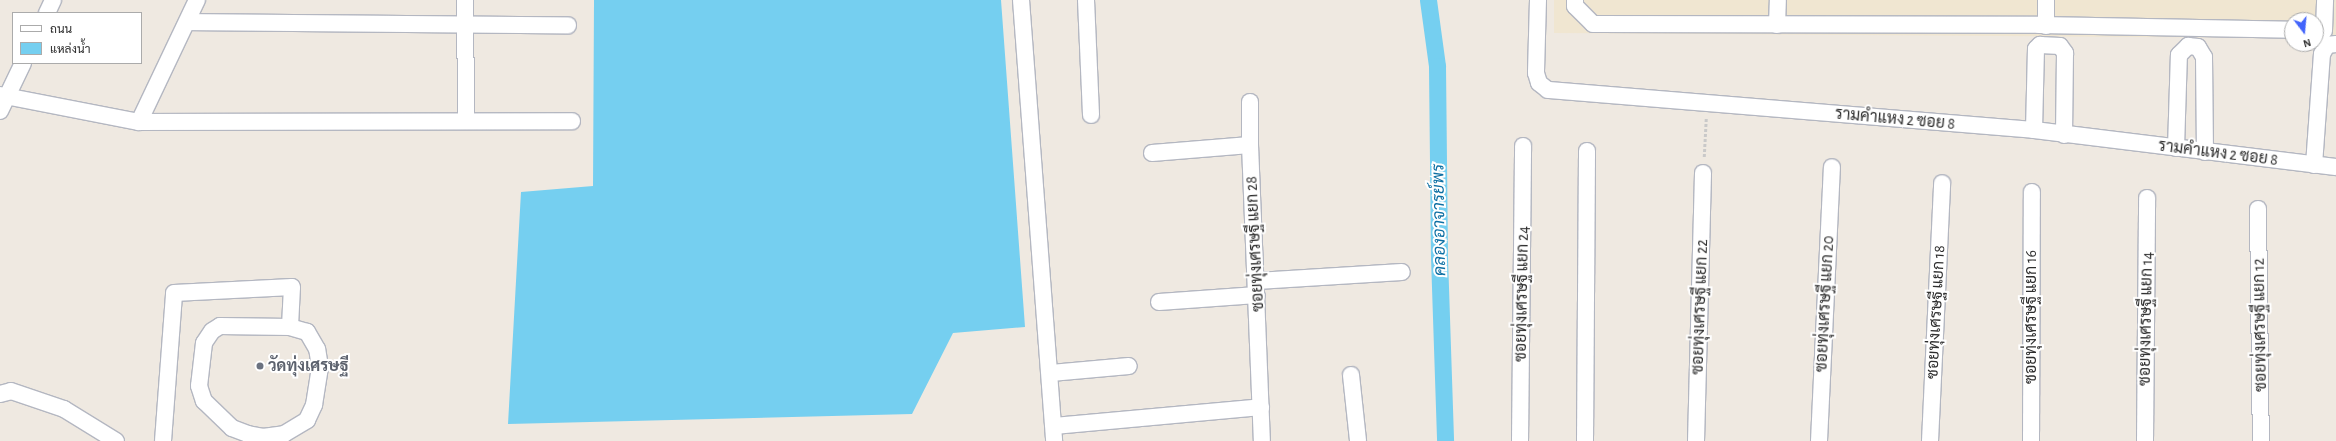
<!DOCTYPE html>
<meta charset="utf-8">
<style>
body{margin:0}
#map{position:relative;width:2336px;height:441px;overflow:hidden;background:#efe9e1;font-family:"Alegreya Sans",Sarabun,sans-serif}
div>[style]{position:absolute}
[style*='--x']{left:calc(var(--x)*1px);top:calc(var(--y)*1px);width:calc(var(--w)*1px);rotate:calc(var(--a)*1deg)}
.education>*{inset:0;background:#f0e6d1}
.water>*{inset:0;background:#75cff0}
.canal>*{height:17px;margin:-8.5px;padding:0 8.5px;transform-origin:8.5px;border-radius:8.5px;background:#75cff0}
.path>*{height:2.5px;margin-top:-1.25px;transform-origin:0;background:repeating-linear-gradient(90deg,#c9c9c9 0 3px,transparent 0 5px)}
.roads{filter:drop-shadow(1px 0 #b4b7c1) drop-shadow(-1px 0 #b4b7c1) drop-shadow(0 1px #b4b7c1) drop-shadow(0 -1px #b4b7c1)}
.minor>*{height:16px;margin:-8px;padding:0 8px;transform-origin:8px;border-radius:8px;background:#fff}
.dots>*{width:11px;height:11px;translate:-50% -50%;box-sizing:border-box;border:2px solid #fff;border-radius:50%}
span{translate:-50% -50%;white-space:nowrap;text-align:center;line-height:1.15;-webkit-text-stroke:4px #fff;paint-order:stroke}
.street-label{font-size:16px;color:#2e2e2e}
.worship-label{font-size:16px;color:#5b616d;font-weight:700}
.left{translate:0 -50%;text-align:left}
.water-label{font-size:17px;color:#0d6fa3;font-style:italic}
.legend{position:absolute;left:12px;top:12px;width:130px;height:52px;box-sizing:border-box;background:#fff;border:1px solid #ababab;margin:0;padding:5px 7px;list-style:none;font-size:12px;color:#2e2e2e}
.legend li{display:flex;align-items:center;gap:8px;height:20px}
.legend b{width:20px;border:1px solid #ababab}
.north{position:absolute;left:2284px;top:12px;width:40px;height:40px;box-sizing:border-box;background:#fff;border:1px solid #ababab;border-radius:50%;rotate:164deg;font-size:11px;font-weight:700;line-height:16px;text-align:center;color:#2e2e2e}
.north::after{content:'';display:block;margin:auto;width:14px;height:18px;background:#4264fb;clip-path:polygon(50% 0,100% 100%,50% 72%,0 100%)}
</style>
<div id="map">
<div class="education">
<i style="clip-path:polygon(1554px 0,2336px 0,2336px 39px,2316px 39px,2316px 20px,2292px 20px,2292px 38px,1554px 33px)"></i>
</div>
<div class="water">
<i style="clip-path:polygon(594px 0,1001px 0,1025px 327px,953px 333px,912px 414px,508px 424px,521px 192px,593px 186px)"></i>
</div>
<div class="canal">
<i style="--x:1428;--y:0;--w:67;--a:82.2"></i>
<i style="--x:1437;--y:66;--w:191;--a:89.4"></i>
<i style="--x:1439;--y:257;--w:184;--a:88.1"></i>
</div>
<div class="path">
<i style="--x:1704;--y:157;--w:39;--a:-87"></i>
</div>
<div class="roads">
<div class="minor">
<i style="--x:465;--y:0;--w:121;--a:89.5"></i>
<i style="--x:1021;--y:0;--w:442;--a:85.7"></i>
<i style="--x:1086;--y:0;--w:115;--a:87.5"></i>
<i style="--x:1538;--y:0;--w:73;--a:91.6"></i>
<i style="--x:1536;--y:73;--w:10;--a:73"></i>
<i style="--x:1539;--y:83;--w:11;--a:38"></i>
<i style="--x:1548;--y:90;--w:488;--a:4.7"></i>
<i style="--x:2034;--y:130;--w:304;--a:7"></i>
<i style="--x:1575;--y:0;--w:6;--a:90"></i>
<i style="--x:1575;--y:6;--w:25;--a:45"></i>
<i style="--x:1593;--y:24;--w:446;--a:0.1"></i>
<i style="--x:2039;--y:25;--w:253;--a:1.1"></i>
<i style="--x:47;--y:13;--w:14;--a:-65"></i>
<i style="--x:188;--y:22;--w:380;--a:0.5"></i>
<i style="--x:1777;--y:25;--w:25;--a:-88"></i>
<i style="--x:2046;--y:26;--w:26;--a:-90"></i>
<i style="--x:2324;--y:31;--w:31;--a:-88"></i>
<i style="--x:0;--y:95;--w:142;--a:11"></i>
<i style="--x:139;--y:122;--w:433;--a:-0.1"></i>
<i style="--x:0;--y:111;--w:53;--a:-64.4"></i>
<i style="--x:139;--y:122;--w:135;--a:-64.6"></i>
<i style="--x:2034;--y:130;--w:81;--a:-88.6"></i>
<i style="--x:2036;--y:49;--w:6;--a:-45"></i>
<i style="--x:2040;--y:45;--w:20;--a:3"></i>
<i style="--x:2060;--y:46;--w:9;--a:54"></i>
<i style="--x:2065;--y:53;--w:82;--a:90.7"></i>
<i style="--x:1250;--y:145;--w:43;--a:-90"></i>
<i style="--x:2176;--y:148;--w:93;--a:-88.2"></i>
<i style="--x:2179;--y:55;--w:13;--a:-45"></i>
<i style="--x:2188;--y:46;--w:10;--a:6"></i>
<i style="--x:2198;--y:47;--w:12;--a:59"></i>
<i style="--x:2204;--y:57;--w:95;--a:89.4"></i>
<i style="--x:1152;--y:153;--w:98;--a:-4.7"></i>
<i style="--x:1250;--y:145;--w:296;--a:87.7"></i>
<i style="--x:2314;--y:165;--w:111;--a:-85.9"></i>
<i style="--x:2322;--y:54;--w:10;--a:-61"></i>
<i style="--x:2327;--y:45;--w:9;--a:-6"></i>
<i style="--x:2258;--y:209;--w:232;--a:89.3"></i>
<i style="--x:1257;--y:281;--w:145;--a:-3.6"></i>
<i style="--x:1159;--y:302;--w:98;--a:-4.1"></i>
<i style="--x:1051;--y:373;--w:78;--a:-5.1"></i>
<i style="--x:1351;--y:375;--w:66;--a:83.9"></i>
<i style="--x:0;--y:394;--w:11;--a:-15"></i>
<i style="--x:11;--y:391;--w:56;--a:18.8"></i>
<i style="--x:64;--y:409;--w:61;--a:31.6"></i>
<i style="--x:1054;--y:426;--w:208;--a:-5.2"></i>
<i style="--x:163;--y:441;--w:148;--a:-85.7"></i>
<i style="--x:174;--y:293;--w:118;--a:-2.9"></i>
<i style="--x:292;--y:287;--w:40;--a:92.9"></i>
<i style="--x:290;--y:327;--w:70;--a:-179.2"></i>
<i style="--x:220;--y:326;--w:9;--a:148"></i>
<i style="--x:212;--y:331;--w:14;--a:124"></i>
<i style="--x:204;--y:343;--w:43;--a:96.6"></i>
<i style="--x:199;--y:386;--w:16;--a:72"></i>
<i style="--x:204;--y:401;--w:39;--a:44"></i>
<i style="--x:232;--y:428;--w:17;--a:21"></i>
<i style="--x:248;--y:434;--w:15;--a:11"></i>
<i style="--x:263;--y:437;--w:21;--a:-8"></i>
<i style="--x:284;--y:434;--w:27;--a:-31"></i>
<i style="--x:307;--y:420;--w:17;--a:-65"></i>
<i style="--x:314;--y:405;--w:38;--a:-81"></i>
<i style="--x:320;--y:367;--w:18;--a:-99"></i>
<i style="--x:317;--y:349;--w:20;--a:-120"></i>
<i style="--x:307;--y:332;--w:18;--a:-164"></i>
<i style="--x:1520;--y:441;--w:295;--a:-89.4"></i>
<i style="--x:1585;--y:441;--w:290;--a:-89.6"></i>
<i style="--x:1696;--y:441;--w:268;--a:-88.5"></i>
<i style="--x:1819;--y:441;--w:274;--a:-87.3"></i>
<i style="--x:1930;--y:441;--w:258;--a:-87.3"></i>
<i style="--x:2031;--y:441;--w:249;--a:-89.8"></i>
<i style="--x:2145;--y:441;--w:243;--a:-89.5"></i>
</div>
</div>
<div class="dots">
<i style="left:260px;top:366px;background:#6b7280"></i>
</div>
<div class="street-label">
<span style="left:1895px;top:119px;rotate:5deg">รามคำแหง 2 ซอย 8</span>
<span style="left:2218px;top:153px;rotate:7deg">รามคำแหง 2 ซอย 8</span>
<span style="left:1255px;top:244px;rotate:-93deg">ซอยทุ่งเศรษฐี แยก 28</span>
<span style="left:1522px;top:294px;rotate:-89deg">ซอยทุ่งเศรษฐี แยก 24</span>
<span style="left:1825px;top:304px;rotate:-87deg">ซอยทุ่งเศรษฐี แยก 20</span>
<span style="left:1700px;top:307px;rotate:-88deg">ซอยทุ่งเศรษฐี แยก 22</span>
<span style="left:1936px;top:312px;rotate:-87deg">ซอยทุ่งเศรษฐี แยก 18</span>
<span style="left:2031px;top:317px;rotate:-90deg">ซอยทุ่งเศรษฐี แยก 16</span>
<span style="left:2146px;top:319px;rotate:-89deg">ซอยทุ่งเศรษฐี แยก 14</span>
<span style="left:2260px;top:325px;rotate:-91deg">ซอยทุ่งเศรษฐี แยก 12</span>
</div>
<div class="worship-label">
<span class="left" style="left:268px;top:366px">วัดทุ่งเศรษฐี</span>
</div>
<div class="water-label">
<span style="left:1439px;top:220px;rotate:-91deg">คลองอาจารย์พร</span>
</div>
<ul class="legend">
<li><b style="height:5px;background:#fff"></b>ถนน</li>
<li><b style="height:11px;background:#75cff0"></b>แหล่งน้ำ</li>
</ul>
<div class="north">N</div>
</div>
